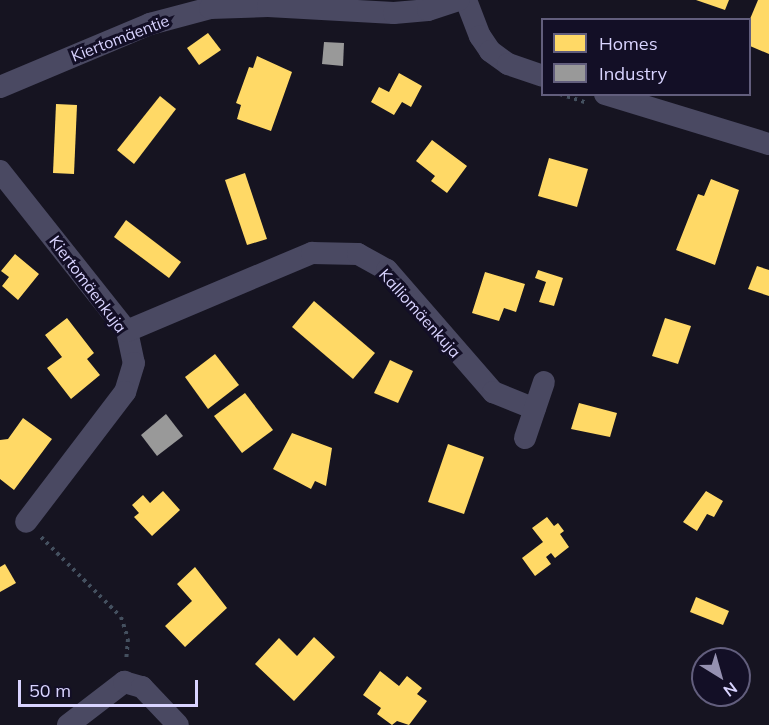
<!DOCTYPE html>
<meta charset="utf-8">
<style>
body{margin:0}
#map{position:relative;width:769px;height:725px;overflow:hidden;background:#161421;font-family:Mulish,sans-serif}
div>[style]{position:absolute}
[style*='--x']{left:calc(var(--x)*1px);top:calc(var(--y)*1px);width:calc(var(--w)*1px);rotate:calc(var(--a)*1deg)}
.homes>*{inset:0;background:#ffd966}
.industry>*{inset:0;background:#999}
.path>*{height:4px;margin-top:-2px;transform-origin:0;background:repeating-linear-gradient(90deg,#44505f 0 3px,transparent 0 7.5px)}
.street>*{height:22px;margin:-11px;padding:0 11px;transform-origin:11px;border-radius:11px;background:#4a4962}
span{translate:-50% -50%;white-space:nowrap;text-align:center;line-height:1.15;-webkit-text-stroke:6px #130f26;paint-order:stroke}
.street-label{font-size:16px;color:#d9d4ff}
.legend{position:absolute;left:541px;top:18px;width:210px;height:78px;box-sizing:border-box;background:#130f26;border:2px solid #625e7d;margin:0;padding:8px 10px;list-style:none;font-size:18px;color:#d9d4ff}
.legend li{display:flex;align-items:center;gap:12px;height:30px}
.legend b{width:30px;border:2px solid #625e7d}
.north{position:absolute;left:691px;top:647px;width:60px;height:60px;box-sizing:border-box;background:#130f26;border:2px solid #625e7d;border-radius:50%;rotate:143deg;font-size:16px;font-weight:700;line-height:24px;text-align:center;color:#d9d4ff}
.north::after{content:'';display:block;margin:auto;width:21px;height:27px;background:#9591b1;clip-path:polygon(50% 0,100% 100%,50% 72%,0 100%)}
.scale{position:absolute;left:18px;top:680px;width:180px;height:27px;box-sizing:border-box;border:3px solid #d9d4ff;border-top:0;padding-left:8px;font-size:18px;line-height:21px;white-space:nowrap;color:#d9d4ff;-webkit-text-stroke:4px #130f26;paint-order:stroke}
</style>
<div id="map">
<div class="homes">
<i style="clip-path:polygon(696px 0,729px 0,725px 10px)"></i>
<i style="clip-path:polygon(758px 0,769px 0,769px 54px,750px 46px,750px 19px)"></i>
<i style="clip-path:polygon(208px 33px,221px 50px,199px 65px,187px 48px)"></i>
<i style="clip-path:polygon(257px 56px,292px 72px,271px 131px,237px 119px,241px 105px,236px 103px,249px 67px,253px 68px)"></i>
<i style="clip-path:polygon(399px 73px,422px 86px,411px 107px,402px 102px,394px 115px,371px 102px,379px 87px,389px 92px)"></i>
<i style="clip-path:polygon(160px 96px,176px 109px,134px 164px,117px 150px)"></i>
<i style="clip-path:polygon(56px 104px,77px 105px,74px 174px,53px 173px)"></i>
<i style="clip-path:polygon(432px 140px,467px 166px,447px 193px,431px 181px,435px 176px,416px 161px)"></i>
<i style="clip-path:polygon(549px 158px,588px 169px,577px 207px,538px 196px)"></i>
<i style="clip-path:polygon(245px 173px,267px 239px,247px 245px,225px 180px)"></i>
<i style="clip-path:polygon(711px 179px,739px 190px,715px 265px,676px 250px,698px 194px,704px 196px)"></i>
<i style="clip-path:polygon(126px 220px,181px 262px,169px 278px,114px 237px)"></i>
<i style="clip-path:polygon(15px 254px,39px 274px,18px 300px,2px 286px,9px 277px,1px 271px)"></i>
<i style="clip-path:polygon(757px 266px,769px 270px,769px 296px,748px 289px)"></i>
<i style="clip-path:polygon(538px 270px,563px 278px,554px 306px,539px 302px,546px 282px,535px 278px)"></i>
<i style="clip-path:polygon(485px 272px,525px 284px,516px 312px,504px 308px,499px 321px,472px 313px)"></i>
<i style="clip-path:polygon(314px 301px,375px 353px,353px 379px,292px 327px)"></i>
<i style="clip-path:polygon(67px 318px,94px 353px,87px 359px,100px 375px,71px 399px,47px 368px,62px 357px,45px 335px)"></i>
<i style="clip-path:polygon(665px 318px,691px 326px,678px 364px,652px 356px)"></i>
<i style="clip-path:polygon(215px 354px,239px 385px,208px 409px,185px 377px)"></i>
<i style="clip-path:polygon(390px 360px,413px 371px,398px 403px,374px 393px)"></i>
<i style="clip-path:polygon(245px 393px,273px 430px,242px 453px,214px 416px)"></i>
<i style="clip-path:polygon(579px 403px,617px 413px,610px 437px,571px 429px)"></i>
<i style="clip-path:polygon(23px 418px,52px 439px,14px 490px,0 479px,0 440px,8px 439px)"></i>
<i style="clip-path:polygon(292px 433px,332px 448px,326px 486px,315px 481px,311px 489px,273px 469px)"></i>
<i style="clip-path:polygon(448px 444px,484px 457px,464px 514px,428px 502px)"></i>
<i style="clip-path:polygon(163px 491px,180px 510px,152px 536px,134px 517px,139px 513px,132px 505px,143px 495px,150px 503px)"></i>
<i style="clip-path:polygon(706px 491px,723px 501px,714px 517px,707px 514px,697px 531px,683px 522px)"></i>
<i style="clip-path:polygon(547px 517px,554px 526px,558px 523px,564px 531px,560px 534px,569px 547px,555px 558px,551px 553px,546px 557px,551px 564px,535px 576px,522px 558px,543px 542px,532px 528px)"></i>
<i style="clip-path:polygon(5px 564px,16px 583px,0 592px,0 567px)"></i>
<i style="clip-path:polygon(195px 567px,227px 608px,185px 647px,165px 626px,192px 601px,177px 584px)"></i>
<i style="clip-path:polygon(696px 597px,729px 611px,723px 625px,690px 612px)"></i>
<i style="clip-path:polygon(314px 637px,335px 657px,294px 701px,255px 664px,279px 638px,297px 656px)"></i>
<i style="clip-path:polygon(380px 671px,399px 686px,407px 676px,422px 688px,417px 694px,427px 701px,409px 725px,397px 721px,392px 725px,377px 714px,381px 708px,363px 695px)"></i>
</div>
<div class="industry">
<i style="clip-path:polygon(324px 42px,344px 43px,343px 66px,322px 64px)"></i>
<i style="clip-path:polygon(166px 414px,183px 436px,157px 456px,141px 435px)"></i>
</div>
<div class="path">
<i style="--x:560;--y:94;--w:26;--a:18"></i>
<i style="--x:41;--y:537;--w:113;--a:45"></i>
<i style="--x:121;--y:617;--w:23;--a:72"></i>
<i style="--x:128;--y:639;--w:21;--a:95"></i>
</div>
<div class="street">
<i style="--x:466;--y:0;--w:39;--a:69"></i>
<i style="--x:480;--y:36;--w:18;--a:56"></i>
<i style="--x:490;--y:51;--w:22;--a:36"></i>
<i style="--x:508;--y:64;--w:36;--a:19"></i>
<i style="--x:0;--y:87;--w:163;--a:-22.8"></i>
<i style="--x:150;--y:24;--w:62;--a:-14.9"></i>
<i style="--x:210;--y:8;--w:58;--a:-2"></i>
<i style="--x:268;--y:6;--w:126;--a:3.2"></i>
<i style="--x:394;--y:13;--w:34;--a:-5"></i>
<i style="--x:428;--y:10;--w:32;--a:-18"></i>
<i style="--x:605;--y:94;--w:171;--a:17"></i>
<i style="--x:0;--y:171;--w:204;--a:51.6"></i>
<i style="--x:127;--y:331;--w:33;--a:78"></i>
<i style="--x:134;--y:363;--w:30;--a:107"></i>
<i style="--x:125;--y:392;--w:163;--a:127.3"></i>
<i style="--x:127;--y:331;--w:201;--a:-22.9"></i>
<i style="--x:312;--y:253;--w:46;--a:1.2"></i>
<i style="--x:358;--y:254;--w:33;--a:29"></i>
<i style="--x:387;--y:270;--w:162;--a:49"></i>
<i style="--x:493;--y:392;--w:45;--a:22"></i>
<i style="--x:525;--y:438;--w:59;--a:-71.3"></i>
<i style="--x:68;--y:725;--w:71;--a:-37.5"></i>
<i style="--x:124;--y:682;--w:19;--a:16"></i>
<i style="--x:142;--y:687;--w:52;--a:46.5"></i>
</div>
<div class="street-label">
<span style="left:120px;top:38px;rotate:-21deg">Kiertomäentie</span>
<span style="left:88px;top:284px;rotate:53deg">Kiertomäenkuja</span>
<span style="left:420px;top:313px;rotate:48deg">Kalliomäenkuja</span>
</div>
<ul class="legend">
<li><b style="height:16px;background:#ffd966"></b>Homes</li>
<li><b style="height:16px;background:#999"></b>Industry</li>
</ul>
<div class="north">N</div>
<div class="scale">50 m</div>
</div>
